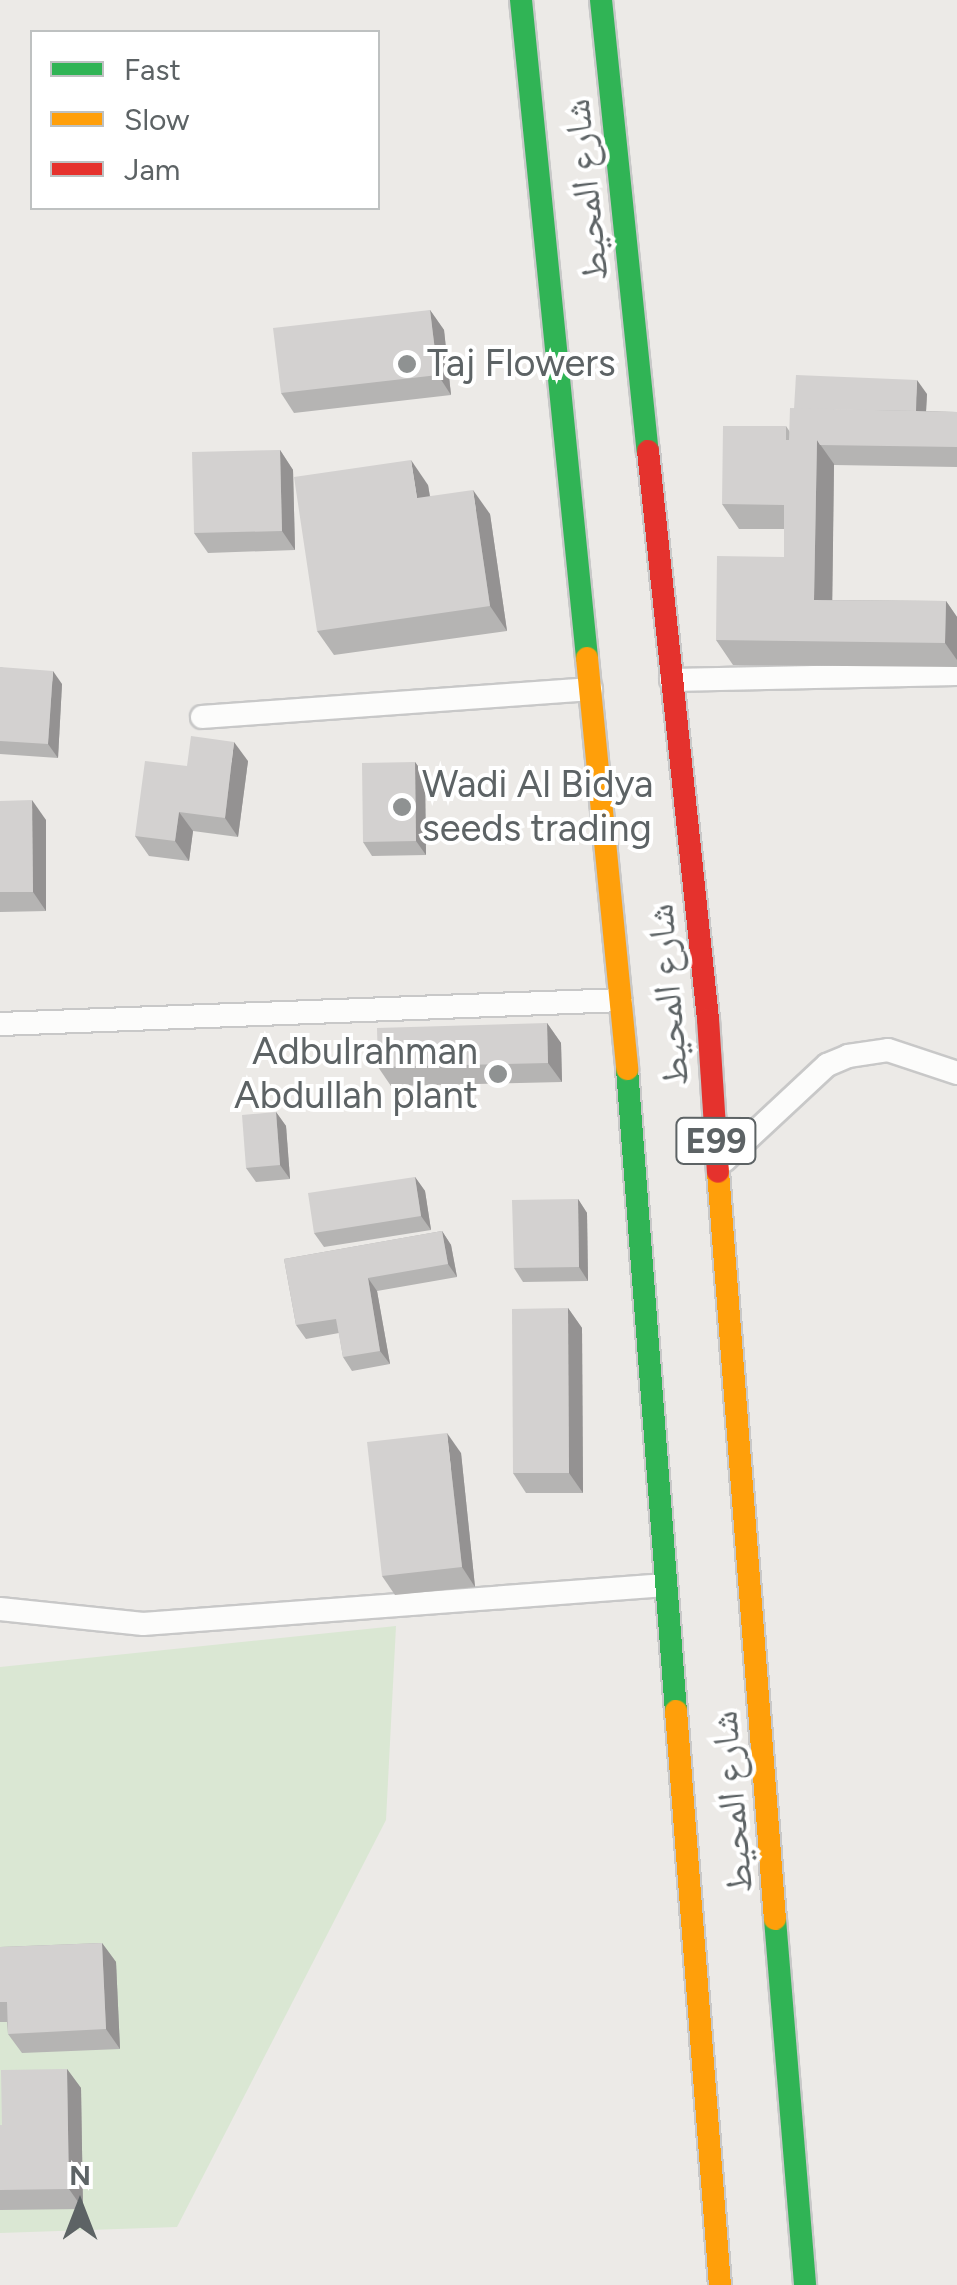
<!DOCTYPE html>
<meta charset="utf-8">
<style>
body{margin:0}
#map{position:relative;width:957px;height:2285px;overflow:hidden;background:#eceae7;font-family:Figtree,"Noto Naskh Arabic",sans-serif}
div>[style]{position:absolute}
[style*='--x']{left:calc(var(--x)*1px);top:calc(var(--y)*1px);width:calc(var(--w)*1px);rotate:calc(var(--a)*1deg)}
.green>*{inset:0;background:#dae7d3}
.roads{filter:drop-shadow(2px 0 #c8c8c8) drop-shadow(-2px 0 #c8c8c8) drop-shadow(0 2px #c8c8c8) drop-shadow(0 -2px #c8c8c8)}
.lane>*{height:22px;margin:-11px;padding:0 11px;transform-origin:11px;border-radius:11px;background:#fcfcfb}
.fast>*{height:22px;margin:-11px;padding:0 11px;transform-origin:11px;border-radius:11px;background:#30b455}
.slow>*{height:22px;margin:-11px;padding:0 11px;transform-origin:11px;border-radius:11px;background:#ff9f0a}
.jam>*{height:22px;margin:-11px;padding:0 11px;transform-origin:11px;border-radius:11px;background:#e5322d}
.wall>*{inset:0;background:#b5b4b3}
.shaded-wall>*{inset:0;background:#949292}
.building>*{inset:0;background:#d3d1d0}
.dots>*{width:28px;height:28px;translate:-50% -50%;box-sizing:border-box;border:5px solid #fff;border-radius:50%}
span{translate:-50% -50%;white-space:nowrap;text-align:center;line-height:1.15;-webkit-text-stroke:8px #fff;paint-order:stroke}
.shield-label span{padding:2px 8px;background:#fff;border:2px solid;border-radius:8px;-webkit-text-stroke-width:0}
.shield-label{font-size:35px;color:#5d6365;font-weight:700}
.street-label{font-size:38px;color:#5d6365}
.poi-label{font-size:38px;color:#5d6365}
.left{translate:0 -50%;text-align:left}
.right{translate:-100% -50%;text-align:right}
.legend{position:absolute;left:30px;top:30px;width:350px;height:180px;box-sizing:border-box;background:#fff;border:2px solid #bec1c1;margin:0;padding:12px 18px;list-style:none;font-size:30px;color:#5d6365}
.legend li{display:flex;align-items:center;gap:20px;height:50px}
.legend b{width:50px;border:2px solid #bec1c1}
.north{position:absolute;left:30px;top:2155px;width:100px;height:100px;-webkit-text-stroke:8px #fff;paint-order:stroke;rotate:0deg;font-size:28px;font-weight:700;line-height:40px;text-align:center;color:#5d6365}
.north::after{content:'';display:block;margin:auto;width:35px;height:45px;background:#5d6365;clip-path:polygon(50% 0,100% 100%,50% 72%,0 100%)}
</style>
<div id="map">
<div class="green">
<i style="clip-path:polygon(396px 1626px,386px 1820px,177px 2227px,0 2233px,0 1667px)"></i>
</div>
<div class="roads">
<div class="lane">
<i style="--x:671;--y:680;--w:286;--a:-1.2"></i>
<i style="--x:202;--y:717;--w:390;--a:-4.1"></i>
<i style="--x:0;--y:1024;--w:621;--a:-2.21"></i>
<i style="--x:724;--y:1161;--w:141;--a:-43"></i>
<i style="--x:827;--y:1065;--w:23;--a:-23"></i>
<i style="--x:848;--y:1056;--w:40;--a:-8.5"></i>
<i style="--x:888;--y:1050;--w:73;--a:18.4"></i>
<i style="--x:0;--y:1609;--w:144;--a:6"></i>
<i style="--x:143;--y:1624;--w:524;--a:-4.26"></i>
</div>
<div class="fast">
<i style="--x:521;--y:0;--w:661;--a:84.27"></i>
<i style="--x:601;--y:0;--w:453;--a:84.1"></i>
<i style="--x:627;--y:1069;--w:644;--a:85.64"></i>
<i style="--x:775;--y:1919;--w:367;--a:85.3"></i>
</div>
<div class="slow">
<i style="--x:587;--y:658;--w:413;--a:84.4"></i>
<i style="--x:718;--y:1172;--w:749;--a:85.64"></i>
<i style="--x:676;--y:1711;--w:576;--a:85.62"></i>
</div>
<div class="jam">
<i style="--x:648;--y:451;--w:571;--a:83.97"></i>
<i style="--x:708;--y:1019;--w:153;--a:86.3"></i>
</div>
</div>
<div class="wall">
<i style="clip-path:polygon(430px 310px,444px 330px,451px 395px,294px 413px,281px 393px)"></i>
<i style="clip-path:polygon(927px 394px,926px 411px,957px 412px,957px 467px,834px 465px,832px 600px,946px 601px,957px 617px,957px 667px,733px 665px,716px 640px,784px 557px,784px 529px,739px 529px,722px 504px,786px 426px,790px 432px)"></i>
<i style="clip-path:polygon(280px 450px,293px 470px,295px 550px,208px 553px,194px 533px)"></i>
<i style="clip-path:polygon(428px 485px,430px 496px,490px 514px,507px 631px,334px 655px,317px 631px)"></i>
<i style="clip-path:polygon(0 667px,62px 684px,58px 758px,0 754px)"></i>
<i style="clip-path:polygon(248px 761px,238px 837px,193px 831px,189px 861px,149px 856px,135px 836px,187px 766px)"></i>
<i style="clip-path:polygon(415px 762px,425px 776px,426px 855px,372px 856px,363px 842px)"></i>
<i style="clip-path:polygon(0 801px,46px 820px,46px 911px,0 912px)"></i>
<i style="clip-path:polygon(547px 1023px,561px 1043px,562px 1082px,391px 1086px,378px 1067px)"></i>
<i style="clip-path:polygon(276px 1112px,286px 1126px,290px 1179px,256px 1182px,246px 1168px)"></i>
<i style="clip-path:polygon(415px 1177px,425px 1191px,431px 1230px,324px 1247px,314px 1233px)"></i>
<i style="clip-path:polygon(578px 1199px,587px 1213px,588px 1281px,523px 1282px,514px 1268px)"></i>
<i style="clip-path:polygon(442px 1231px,451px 1245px,457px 1277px,377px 1291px,390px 1364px,352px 1371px,343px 1357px,339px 1333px,306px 1339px,296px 1325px,284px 1259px)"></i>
<i style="clip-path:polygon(568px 1308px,582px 1328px,583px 1493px,526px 1493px,513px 1473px)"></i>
<i style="clip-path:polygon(461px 1453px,475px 1587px,395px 1595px,382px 1576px)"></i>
<i style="clip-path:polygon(102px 1943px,116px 1962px,120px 2049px,22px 2053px,8px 2034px,7px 2022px,0 2022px,0 1947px)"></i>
<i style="clip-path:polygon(67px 2069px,81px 2088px,83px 2209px,0 2210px,0 2125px,2px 2125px)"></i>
</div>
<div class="shaded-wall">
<i style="clip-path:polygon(430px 310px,444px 330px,451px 395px,438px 375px)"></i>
<i style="clip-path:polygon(917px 380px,927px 394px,925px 430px,915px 417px)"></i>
<i style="clip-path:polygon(817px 440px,834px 464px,832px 624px,814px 600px)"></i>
<i style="clip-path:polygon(280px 450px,293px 470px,295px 550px,282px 531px)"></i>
<i style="clip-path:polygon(411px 460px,428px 485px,434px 523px,417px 498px)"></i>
<i style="clip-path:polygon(473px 490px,490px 514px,507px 631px,490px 606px)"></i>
<i style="clip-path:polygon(946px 601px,957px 617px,957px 660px,945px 643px)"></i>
<i style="clip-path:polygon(53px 671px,62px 684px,58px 758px,48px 744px)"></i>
<i style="clip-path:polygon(234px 742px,248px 761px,238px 837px,225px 818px)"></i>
<i style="clip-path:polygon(415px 762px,425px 776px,426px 855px,416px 841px)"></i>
<i style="clip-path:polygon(32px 800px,46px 820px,46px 911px,33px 892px)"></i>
<i style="clip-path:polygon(179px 812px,193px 831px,189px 861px,175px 841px)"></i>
<i style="clip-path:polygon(547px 1023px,561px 1043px,562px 1082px,548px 1063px)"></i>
<i style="clip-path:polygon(276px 1112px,286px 1126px,290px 1179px,280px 1165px)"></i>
<i style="clip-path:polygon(415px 1177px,425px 1191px,431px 1230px,421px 1216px)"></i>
<i style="clip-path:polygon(578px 1199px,587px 1213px,588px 1281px,579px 1267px)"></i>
<i style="clip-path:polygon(442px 1231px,451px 1245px,457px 1277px,448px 1264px)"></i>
<i style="clip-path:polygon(368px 1278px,377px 1291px,390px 1364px,380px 1351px)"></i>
<i style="clip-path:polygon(568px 1308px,582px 1328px,583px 1493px,569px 1473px)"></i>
<i style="clip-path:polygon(447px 1433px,461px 1453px,475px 1587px,462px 1567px)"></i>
<i style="clip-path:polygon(102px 1943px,116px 1962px,120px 2049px,106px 2029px)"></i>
<i style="clip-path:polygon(67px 2069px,81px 2088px,83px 2209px,69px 2189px)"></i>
</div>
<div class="building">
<i style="clip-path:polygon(430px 310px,438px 375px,281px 393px,273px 328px)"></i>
<i style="clip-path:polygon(796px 375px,917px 380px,916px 411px,794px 409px)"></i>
<i style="clip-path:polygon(790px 408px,957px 412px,957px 447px,820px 445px,817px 440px,789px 440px)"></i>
<i style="clip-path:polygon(723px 426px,786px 426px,786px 440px,817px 440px,814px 600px,946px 601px,945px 643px,716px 640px,717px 556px,784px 557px,784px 505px,722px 504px)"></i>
<i style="clip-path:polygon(280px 450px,282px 531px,194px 533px,192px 452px)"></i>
<i style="clip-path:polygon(411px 460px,417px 498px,473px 490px,490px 606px,317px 631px,294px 477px)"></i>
<i style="clip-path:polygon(0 667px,53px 671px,48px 744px,0 741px)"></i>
<i style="clip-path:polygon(191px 736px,234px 742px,225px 818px,179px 812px,175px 841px,135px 836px,145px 761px,187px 766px)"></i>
<i style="clip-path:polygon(415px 762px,416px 841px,363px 842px,362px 763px)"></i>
<i style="clip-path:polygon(32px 800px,33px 892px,0 892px,0 801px)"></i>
<i style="clip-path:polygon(547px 1023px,548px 1063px,378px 1067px,377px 1028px)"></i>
<i style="clip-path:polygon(276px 1112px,280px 1165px,246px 1168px,242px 1115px)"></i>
<i style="clip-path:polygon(415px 1177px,421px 1216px,314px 1233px,308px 1193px)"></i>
<i style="clip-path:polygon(578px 1199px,579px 1267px,514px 1268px,512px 1200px)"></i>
<i style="clip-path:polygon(442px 1231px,448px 1264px,368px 1278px,380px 1351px,343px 1357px,336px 1319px,296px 1325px,284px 1259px)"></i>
<i style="clip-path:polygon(568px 1308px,569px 1473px,513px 1473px,512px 1309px)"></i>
<i style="clip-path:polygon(447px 1433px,462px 1567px,382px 1576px,367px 1442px)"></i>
<i style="clip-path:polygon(102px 1943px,106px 2029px,8px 2034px,7px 2002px,0 2002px,0 1947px)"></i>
<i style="clip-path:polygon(67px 2069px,69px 2189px,0 2190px,0 2125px,2px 2125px,1px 2070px)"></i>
</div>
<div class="dots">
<i style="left:407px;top:364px;background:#8f9292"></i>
<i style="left:402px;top:807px;background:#8f9292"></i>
<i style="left:498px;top:1074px;background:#8f9292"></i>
</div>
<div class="shield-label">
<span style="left:716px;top:1141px">E99</span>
</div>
<div class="street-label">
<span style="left:586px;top:190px;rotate:-96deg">شارع المحيط</span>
<span style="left:668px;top:995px;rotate:-95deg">شارع المحيط</span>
<span style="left:732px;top:1802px;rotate:-95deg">شارع المحيط</span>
</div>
<div class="poi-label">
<span class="left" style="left:427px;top:364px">Taj Flowers</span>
<span class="left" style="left:422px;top:807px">Wadi Al Bidya<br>seeds trading</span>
<span class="right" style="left:478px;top:1074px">Adbulrahman<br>Abdullah plant</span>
</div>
<ul class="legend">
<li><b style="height:12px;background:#30b455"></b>Fast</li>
<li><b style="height:12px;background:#ff9f0a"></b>Slow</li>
<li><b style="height:12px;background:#e5322d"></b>Jam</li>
</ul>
<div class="north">N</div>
</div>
